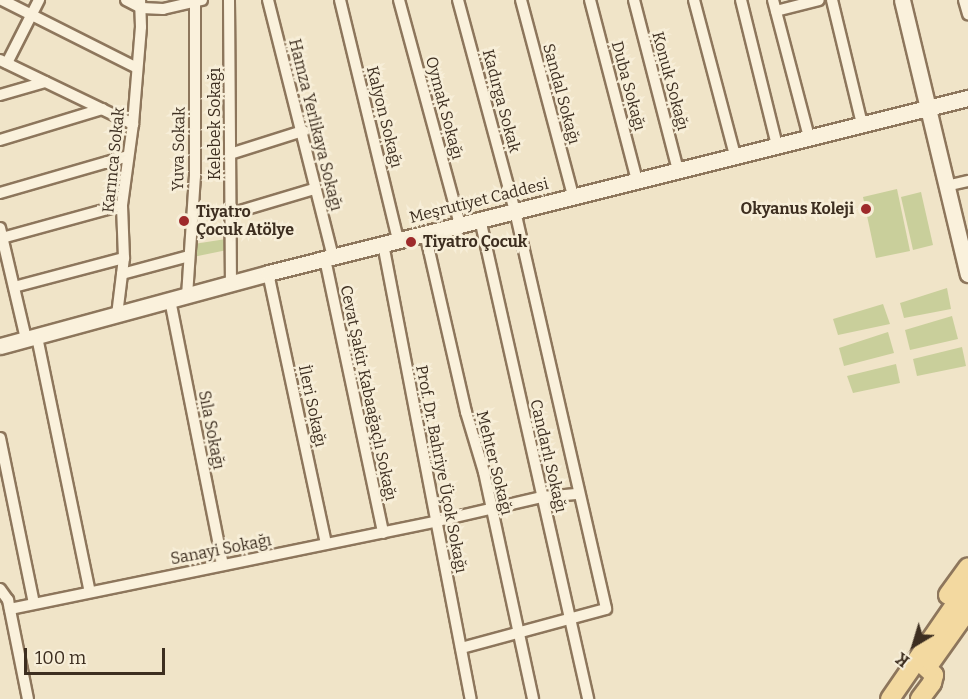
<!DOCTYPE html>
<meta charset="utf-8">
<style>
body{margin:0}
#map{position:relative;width:968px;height:699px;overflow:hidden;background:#f0e4c8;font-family:Bitter,serif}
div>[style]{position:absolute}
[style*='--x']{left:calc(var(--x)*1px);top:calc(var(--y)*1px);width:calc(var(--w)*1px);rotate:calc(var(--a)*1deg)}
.green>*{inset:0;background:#c9cf9b}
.roads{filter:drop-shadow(2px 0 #8d765c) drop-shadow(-2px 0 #8d765c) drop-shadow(0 2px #8d765c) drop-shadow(0 -2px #8d765c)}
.minor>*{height:10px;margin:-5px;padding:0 5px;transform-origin:5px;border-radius:5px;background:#faf1dc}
.secondary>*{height:15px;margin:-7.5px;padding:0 7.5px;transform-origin:7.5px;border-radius:7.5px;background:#faf1dc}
.primary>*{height:18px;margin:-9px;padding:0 9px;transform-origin:9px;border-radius:9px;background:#f3d9a0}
.dots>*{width:16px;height:16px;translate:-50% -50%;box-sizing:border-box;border:3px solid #f7eed8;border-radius:50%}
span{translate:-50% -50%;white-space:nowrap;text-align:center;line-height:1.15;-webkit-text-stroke:5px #f7eed8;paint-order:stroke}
.street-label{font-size:16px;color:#3d2e20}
.poi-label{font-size:16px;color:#3d2e20;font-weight:700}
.right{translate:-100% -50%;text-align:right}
.left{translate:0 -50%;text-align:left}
.north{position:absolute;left:884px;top:615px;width:60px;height:60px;-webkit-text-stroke:4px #f7eed8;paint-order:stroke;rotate:218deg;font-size:16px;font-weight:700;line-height:24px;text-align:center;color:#3d2e20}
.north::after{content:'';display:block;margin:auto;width:21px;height:27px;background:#3d2e20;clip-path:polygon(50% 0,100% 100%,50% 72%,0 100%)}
.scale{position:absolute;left:24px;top:648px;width:141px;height:27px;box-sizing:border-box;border:3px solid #3d2e20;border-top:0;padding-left:8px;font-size:18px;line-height:21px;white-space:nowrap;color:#3d2e20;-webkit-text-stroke:4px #f7eed8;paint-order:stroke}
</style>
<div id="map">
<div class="green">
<i style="clip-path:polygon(897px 189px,910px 251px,876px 258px,863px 197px)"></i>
<i style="clip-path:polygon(921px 192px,933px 245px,913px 250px,901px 197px)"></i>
<i style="clip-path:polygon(226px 239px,227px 250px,193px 257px,194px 244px)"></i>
<i style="clip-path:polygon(947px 288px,951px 309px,904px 318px,900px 303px)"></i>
<i style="clip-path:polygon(883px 304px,890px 324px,838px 335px,833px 319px)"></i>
<i style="clip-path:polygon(952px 316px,958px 339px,910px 350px,905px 330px)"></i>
<i style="clip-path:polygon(888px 332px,894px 353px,844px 366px,839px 348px)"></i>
<i style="clip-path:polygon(962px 347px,966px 366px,917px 376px,913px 359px)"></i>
<i style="clip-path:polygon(896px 364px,900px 383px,853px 393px,847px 376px)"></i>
</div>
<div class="roads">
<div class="minor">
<i style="--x:2;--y:0;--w:151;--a:26.7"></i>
<i style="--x:126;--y:0;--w:18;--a:27"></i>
<i style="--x:142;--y:8;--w:21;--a:3"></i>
<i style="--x:163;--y:9;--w:40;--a:-13"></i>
<i style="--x:229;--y:0;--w:284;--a:89.6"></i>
<i style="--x:268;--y:0;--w:265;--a:75.8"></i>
<i style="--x:340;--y:0;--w:247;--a:76.4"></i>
<i style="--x:399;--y:0;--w:233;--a:74.8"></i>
<i style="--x:458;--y:0;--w:219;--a:74.9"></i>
<i style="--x:515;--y:211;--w:408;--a:77.1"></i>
<i style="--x:606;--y:609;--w:150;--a:164.9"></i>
<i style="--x:521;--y:0;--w:203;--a:75.1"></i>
<i style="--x:590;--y:0;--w:186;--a:75.4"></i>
<i style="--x:634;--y:0;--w:176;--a:75.5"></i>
<i style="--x:694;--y:0;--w:160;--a:75.2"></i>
<i style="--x:741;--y:0;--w:149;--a:76.1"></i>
<i style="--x:773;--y:0;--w:142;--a:75.3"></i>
<i style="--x:832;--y:0;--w:128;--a:76.4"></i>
<i style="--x:964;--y:0;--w:15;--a:74"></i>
<i style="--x:776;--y:11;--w:44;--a:-14.3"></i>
<i style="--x:0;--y:60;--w:148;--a:25.7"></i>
<i style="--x:7;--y:63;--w:71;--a:-63.1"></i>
<i style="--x:0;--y:95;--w:47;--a:-16.1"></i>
<i style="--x:0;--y:140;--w:107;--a:-16.9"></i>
<i style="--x:230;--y:154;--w:77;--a:-17.5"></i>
<i style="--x:946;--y:186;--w:23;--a:-13"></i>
<i style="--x:0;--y:193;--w:133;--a:-16.1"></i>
<i style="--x:230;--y:214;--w:88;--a:-16.6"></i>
<i style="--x:480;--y:219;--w:492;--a:77.3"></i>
<i style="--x:0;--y:228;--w:114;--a:76.8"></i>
<i style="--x:425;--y:233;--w:184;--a:77.1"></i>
<i style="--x:466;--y:412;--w:63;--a:73.3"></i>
<i style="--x:484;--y:472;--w:232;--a:77.8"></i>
<i style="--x:2;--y:238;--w:124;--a:-15.4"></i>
<i style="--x:383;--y:244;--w:463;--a:79.1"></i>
<i style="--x:325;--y:259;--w:280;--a:78"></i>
<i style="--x:268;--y:273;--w:277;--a:77.9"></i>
<i style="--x:122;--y:274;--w:69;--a:-15"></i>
<i style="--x:14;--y:287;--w:114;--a:-14.8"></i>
<i style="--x:187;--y:296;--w:120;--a:-86.2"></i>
<i style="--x:195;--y:176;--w:176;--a:-90"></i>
<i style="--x:170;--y:300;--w:270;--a:78.7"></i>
<i style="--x:117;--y:315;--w:57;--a:-83"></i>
<i style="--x:124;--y:258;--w:53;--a:-92.2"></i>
<i style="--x:122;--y:205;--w:82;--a:-82.3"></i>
<i style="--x:133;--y:124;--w:97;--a:-85.3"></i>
<i style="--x:141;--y:27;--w:27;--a:-92"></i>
<i style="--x:37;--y:337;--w:260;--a:78.3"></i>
<i style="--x:0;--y:438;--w:168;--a:78.4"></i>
<i style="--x:0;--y:589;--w:14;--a:54"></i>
<i style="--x:8;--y:600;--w:101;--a:78.6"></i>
<i style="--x:10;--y:609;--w:437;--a:-11.6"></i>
<i style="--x:438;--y:521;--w:107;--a:-13"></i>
<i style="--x:542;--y:497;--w:37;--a:-5"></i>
</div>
<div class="secondary">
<i style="--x:902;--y:0;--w:282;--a:76.5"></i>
<i style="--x:0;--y:346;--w:278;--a:-15.2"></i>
<i style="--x:268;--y:273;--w:722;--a:-14.04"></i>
</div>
<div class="primary">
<i style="--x:948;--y:595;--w:34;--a:-54"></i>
<i style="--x:918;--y:660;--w:22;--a:43"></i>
<i style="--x:934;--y:675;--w:8;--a:104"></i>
<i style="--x:932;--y:683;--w:20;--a:127"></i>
<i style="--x:931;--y:662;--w:64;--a:-54.6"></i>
<i style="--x:890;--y:699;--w:137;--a:-55.4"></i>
</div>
</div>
<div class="dots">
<i style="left:866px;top:209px;background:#9e2a2b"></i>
<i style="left:184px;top:221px;background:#9e2a2b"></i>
<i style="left:411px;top:242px;background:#9e2a2b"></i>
</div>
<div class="street-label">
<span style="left:670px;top:81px;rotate:75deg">Konuk Sokağı</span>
<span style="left:628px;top:86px;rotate:75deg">Duba Sokağı</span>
<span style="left:561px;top:94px;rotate:75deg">Sandal Sokağı</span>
<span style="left:501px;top:101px;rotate:75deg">Kadırga Sokak</span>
<span style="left:444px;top:108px;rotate:75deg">Oymak Sokağı</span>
<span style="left:384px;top:117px;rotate:76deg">Kalyon Sokağı</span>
<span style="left:215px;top:124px;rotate:-90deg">Kelebek Sokağı</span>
<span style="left:315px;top:125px;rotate:76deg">Hamza Yerlikaya Sokağı</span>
<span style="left:179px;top:149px;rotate:-89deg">Yuva Sokak</span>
<span style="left:114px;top:160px;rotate:-84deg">Karınca Sokak</span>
<span style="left:479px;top:201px;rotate:-14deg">Meşrutiyet Caddesi</span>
<span style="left:368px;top:393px;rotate:78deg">Cevat Şakir Kabaağaçlı Sokağı</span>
<span style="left:312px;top:406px;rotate:78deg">İleri Sokağı</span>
<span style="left:211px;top:430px;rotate:79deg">Sıla Sokağı</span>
<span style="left:548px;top:456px;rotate:77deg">Candarlı Sokağı</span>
<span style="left:494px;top:463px;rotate:76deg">Mehter Sokağı</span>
<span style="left:441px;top:469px;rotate:79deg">Prof. Dr. Bahriye Üçok Sokağı</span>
<span style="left:221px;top:550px;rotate:-11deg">Sanayi Sokağı</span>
</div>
<div class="poi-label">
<span class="right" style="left:854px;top:209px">Okyanus Koleji</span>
<span class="left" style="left:196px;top:221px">Tiyatro<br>Çocuk Atölye</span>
<span class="left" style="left:423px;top:242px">Tiyatro Çocuk</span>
</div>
<div class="north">K</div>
<div class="scale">100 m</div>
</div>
